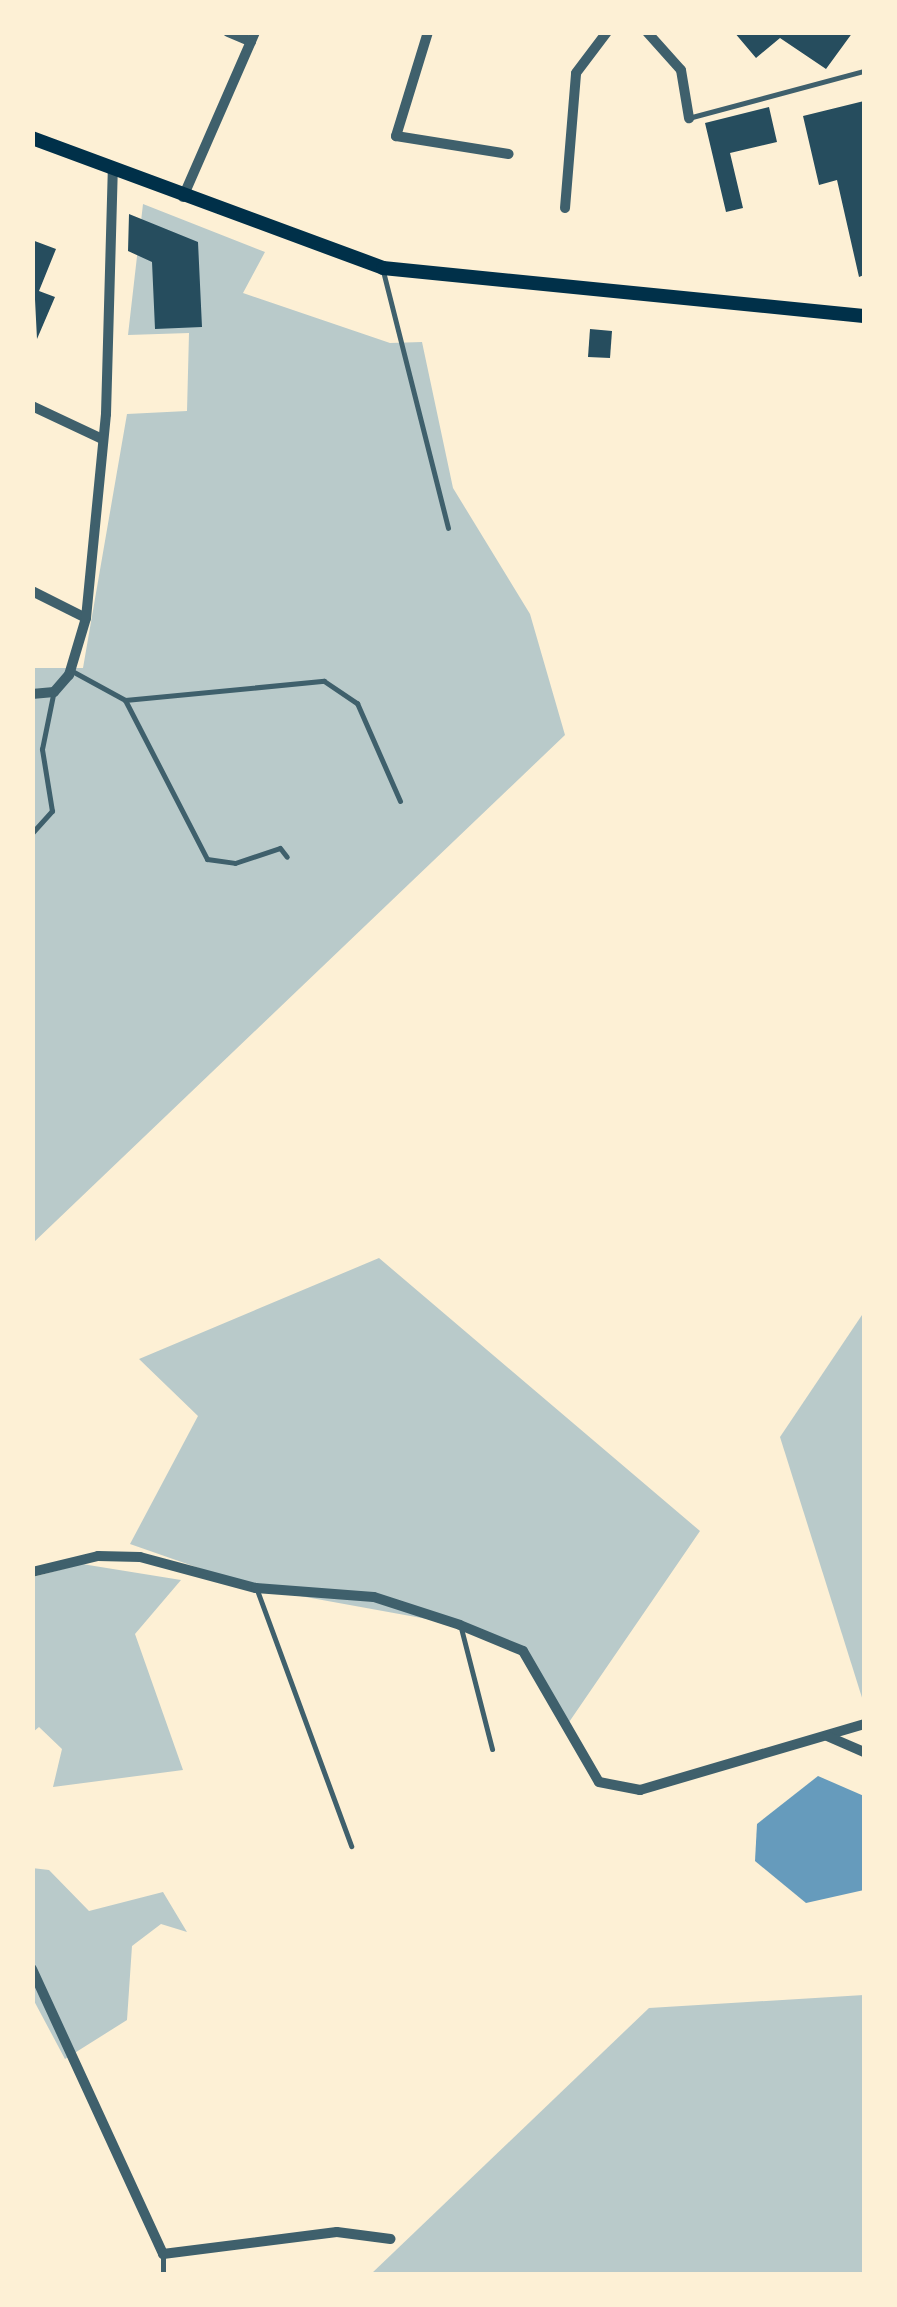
<!DOCTYPE html>
<style>
body{margin:0}
#map{position:relative;width:897px;height:2307px;overflow:hidden;background:#fdf0d5;font-family:"Roboto Condensed",sans-serif}
div>[style]{position:absolute}
[style*='--x']{left:calc(var(--x)*1px);top:calc(var(--y)*1px);width:calc(var(--w)*1px);rotate:calc(var(--a)*1deg)}
.green>*{inset:0;background:#b9caca}
.water>*{inset:0;background:#669bbc}
.building>*{inset:0;background:#264d5e}
.service>*{height:5px;margin:-2.5px;padding:0 2.5px;transform-origin:2.5px;border-radius:2.5px;background:#3f606c}
.minor>*{height:10px;margin:-5px;padding:0 5px;transform-origin:5px;border-radius:5px;background:#3f606c}
.secondary>*{height:14px;margin:-7px;padding:0 7px;transform-origin:7px;border-radius:7px;background:#003049}
span{translate:-50% -50%;white-space:nowrap;text-align:center;line-height:1.15;-webkit-text-stroke:10px #fdf0d5;paint-order:stroke}
.frame{position:absolute;inset:0;border:35px solid #fdf0d5;pointer-events:none}
</style>
<div id="map">
<div class="green">
<i style="clip-path:polygon(143px 204px,265px 252px,243px 293px,390px 343px,422px 342px,453px 488px,530px 614px,565px 735px,33px 1243px,33px 668px,83px 668px,127px 414px,187px 411px,189px 333px,128px 335px)"></i>
<i style="clip-path:polygon(379px 1258px,700px 1531px,565px 1728px,523px 1651px,460px 1625px,256px 1588px,130px 1544px,198px 1416px,139px 1359px)"></i>
<i style="clip-path:polygon(864px 1312px,864px 1704px,780px 1437px)"></i>
<i style="clip-path:polygon(82px 1564px,181px 1580px,135px 1634px,183px 1770px,53px 1787px,62px 1749px,39px 1727px,33px 1732px,33px 1577px)"></i>
<i style="clip-path:polygon(32px 1868px,49px 1870px,89px 1911px,163px 1892px,187px 1932px,161px 1924px,132px 1946px,127px 2020px,65px 2059px,33px 1999px)"></i>
<i style="clip-path:polygon(864px 1995px,864px 2274px,371px 2274px,649px 2008px)"></i>
</div>
<div class="water">
<i style="clip-path:polygon(818px 1776px,864px 1796px,864px 1890px,806px 1903px,755px 1861px,757px 1824px)"></i>
</div>
<div class="building">
<i style="clip-path:polygon(734px 32px,853px 32px,826px 69px,780px 38px,756px 58px)"></i>
<i style="clip-path:polygon(864px 101px,864px 275px,859px 277px,837px 180px,819px 185px,803px 116px)"></i>
<i style="clip-path:polygon(769px 107px,777px 142px,730px 153px,743px 208px,726px 212px,705px 123px)"></i>
<i style="clip-path:polygon(129px 214px,198px 242px,202px 327px,155px 329px,152px 262px,128px 251px)"></i>
<i style="clip-path:polygon(32px 240px,56px 249px,39px 291px,55px 297px,37px 339px)"></i>
<i style="clip-path:polygon(590px 329px,612px 331px,610px 358px,588px 357px)"></i>
</div>
<div class="service">
<i style="--x:692;--y:117;--w:178;--a:-15"></i>
<i style="--x:383;--y:271;--w:265;--a:75.8"></i>
<i style="--x:72;--y:671;--w:60;--a:28.7"></i>
<i style="--x:125;--y:700;--w:179;--a:62.7"></i>
<i style="--x:207;--y:859;--w:28;--a:8"></i>
<i style="--x:235;--y:863;--w:47;--a:-18.4"></i>
<i style="--x:280;--y:848;--w:11;--a:52"></i>
<i style="--x:125;--y:700;--w:200;--a:-5.5"></i>
<i style="--x:324;--y:681;--w:40;--a:34"></i>
<i style="--x:357;--y:703;--w:107;--a:66.3"></i>
<i style="--x:32;--y:833;--w:30;--a:-48"></i>
<i style="--x:52;--y:811;--w:63;--a:-99.2"></i>
<i style="--x:42;--y:749;--w:55;--a:-78.5"></i>
<i style="--x:257;--y:1590;--w:273;--a:69.8"></i>
<i style="--x:461;--y:1628;--w:125;--a:75.6"></i>
<i style="--x:163;--y:2274;--w:20;--a:-90"></i>
</div>
<div class="minor">
<i style="--x:228;--y:32;--w:25;--a:23"></i>
<i style="--x:428;--y:32;--w:109;--a:107.1"></i>
<i style="--x:396;--y:136;--w:114;--a:9.1"></i>
<i style="--x:647;--y:32;--w:51;--a:48.2"></i>
<i style="--x:681;--y:70;--w:49;--a:80.5"></i>
<i style="--x:183;--y:197;--w:180;--a:-66.4"></i>
<i style="--x:565;--y:208;--w:135;--a:-85.3"></i>
<i style="--x:576;--y:73;--w:51;--a:-52.9"></i>
<i style="--x:32;--y:406;--w:77;--a:25.2"></i>
<i style="--x:32;--y:591;--w:60;--a:26.6"></i>
<i style="--x:32;--y:694;--w:22;--a:-5"></i>
<i style="--x:54;--y:692;--w:23;--a:-49"></i>
<i style="--x:69;--y:675;--w:59;--a:-73.4"></i>
<i style="--x:86;--y:618;--w:205;--a:-84.4"></i>
<i style="--x:106;--y:414;--w:245;--a:-88.4"></i>
<i style="--x:32;--y:1572;--w:68;--a:-13.6"></i>
<i style="--x:98;--y:1556;--w:42;--a:1.4"></i>
<i style="--x:140;--y:1557;--w:120;--a:15"></i>
<i style="--x:256;--y:1588;--w:118;--a:4.4"></i>
<i style="--x:374;--y:1597;--w:90;--a:18"></i>
<i style="--x:460;--y:1625;--w:68;--a:22.4"></i>
<i style="--x:523;--y:1651;--w:151;--a:59.9"></i>
<i style="--x:599;--y:1782;--w:42;--a:11"></i>
<i style="--x:640;--y:1790;--w:234;--a:-16.4"></i>
<i style="--x:827;--y:1736;--w:40;--a:23.4"></i>
<i style="--x:32;--y:1969;--w:314;--a:65.3"></i>
<i style="--x:163;--y:2254;--w:175;--a:-7.2"></i>
<i style="--x:337;--y:2232;--w:54;--a:7.4"></i>
</div>
<div class="secondary">
<i style="--x:32;--y:138;--w:374;--a:20.3"></i>
<i style="--x:383;--y:268;--w:483;--a:5.7"></i>
</div>
<div class="frame"></div>
</div>
